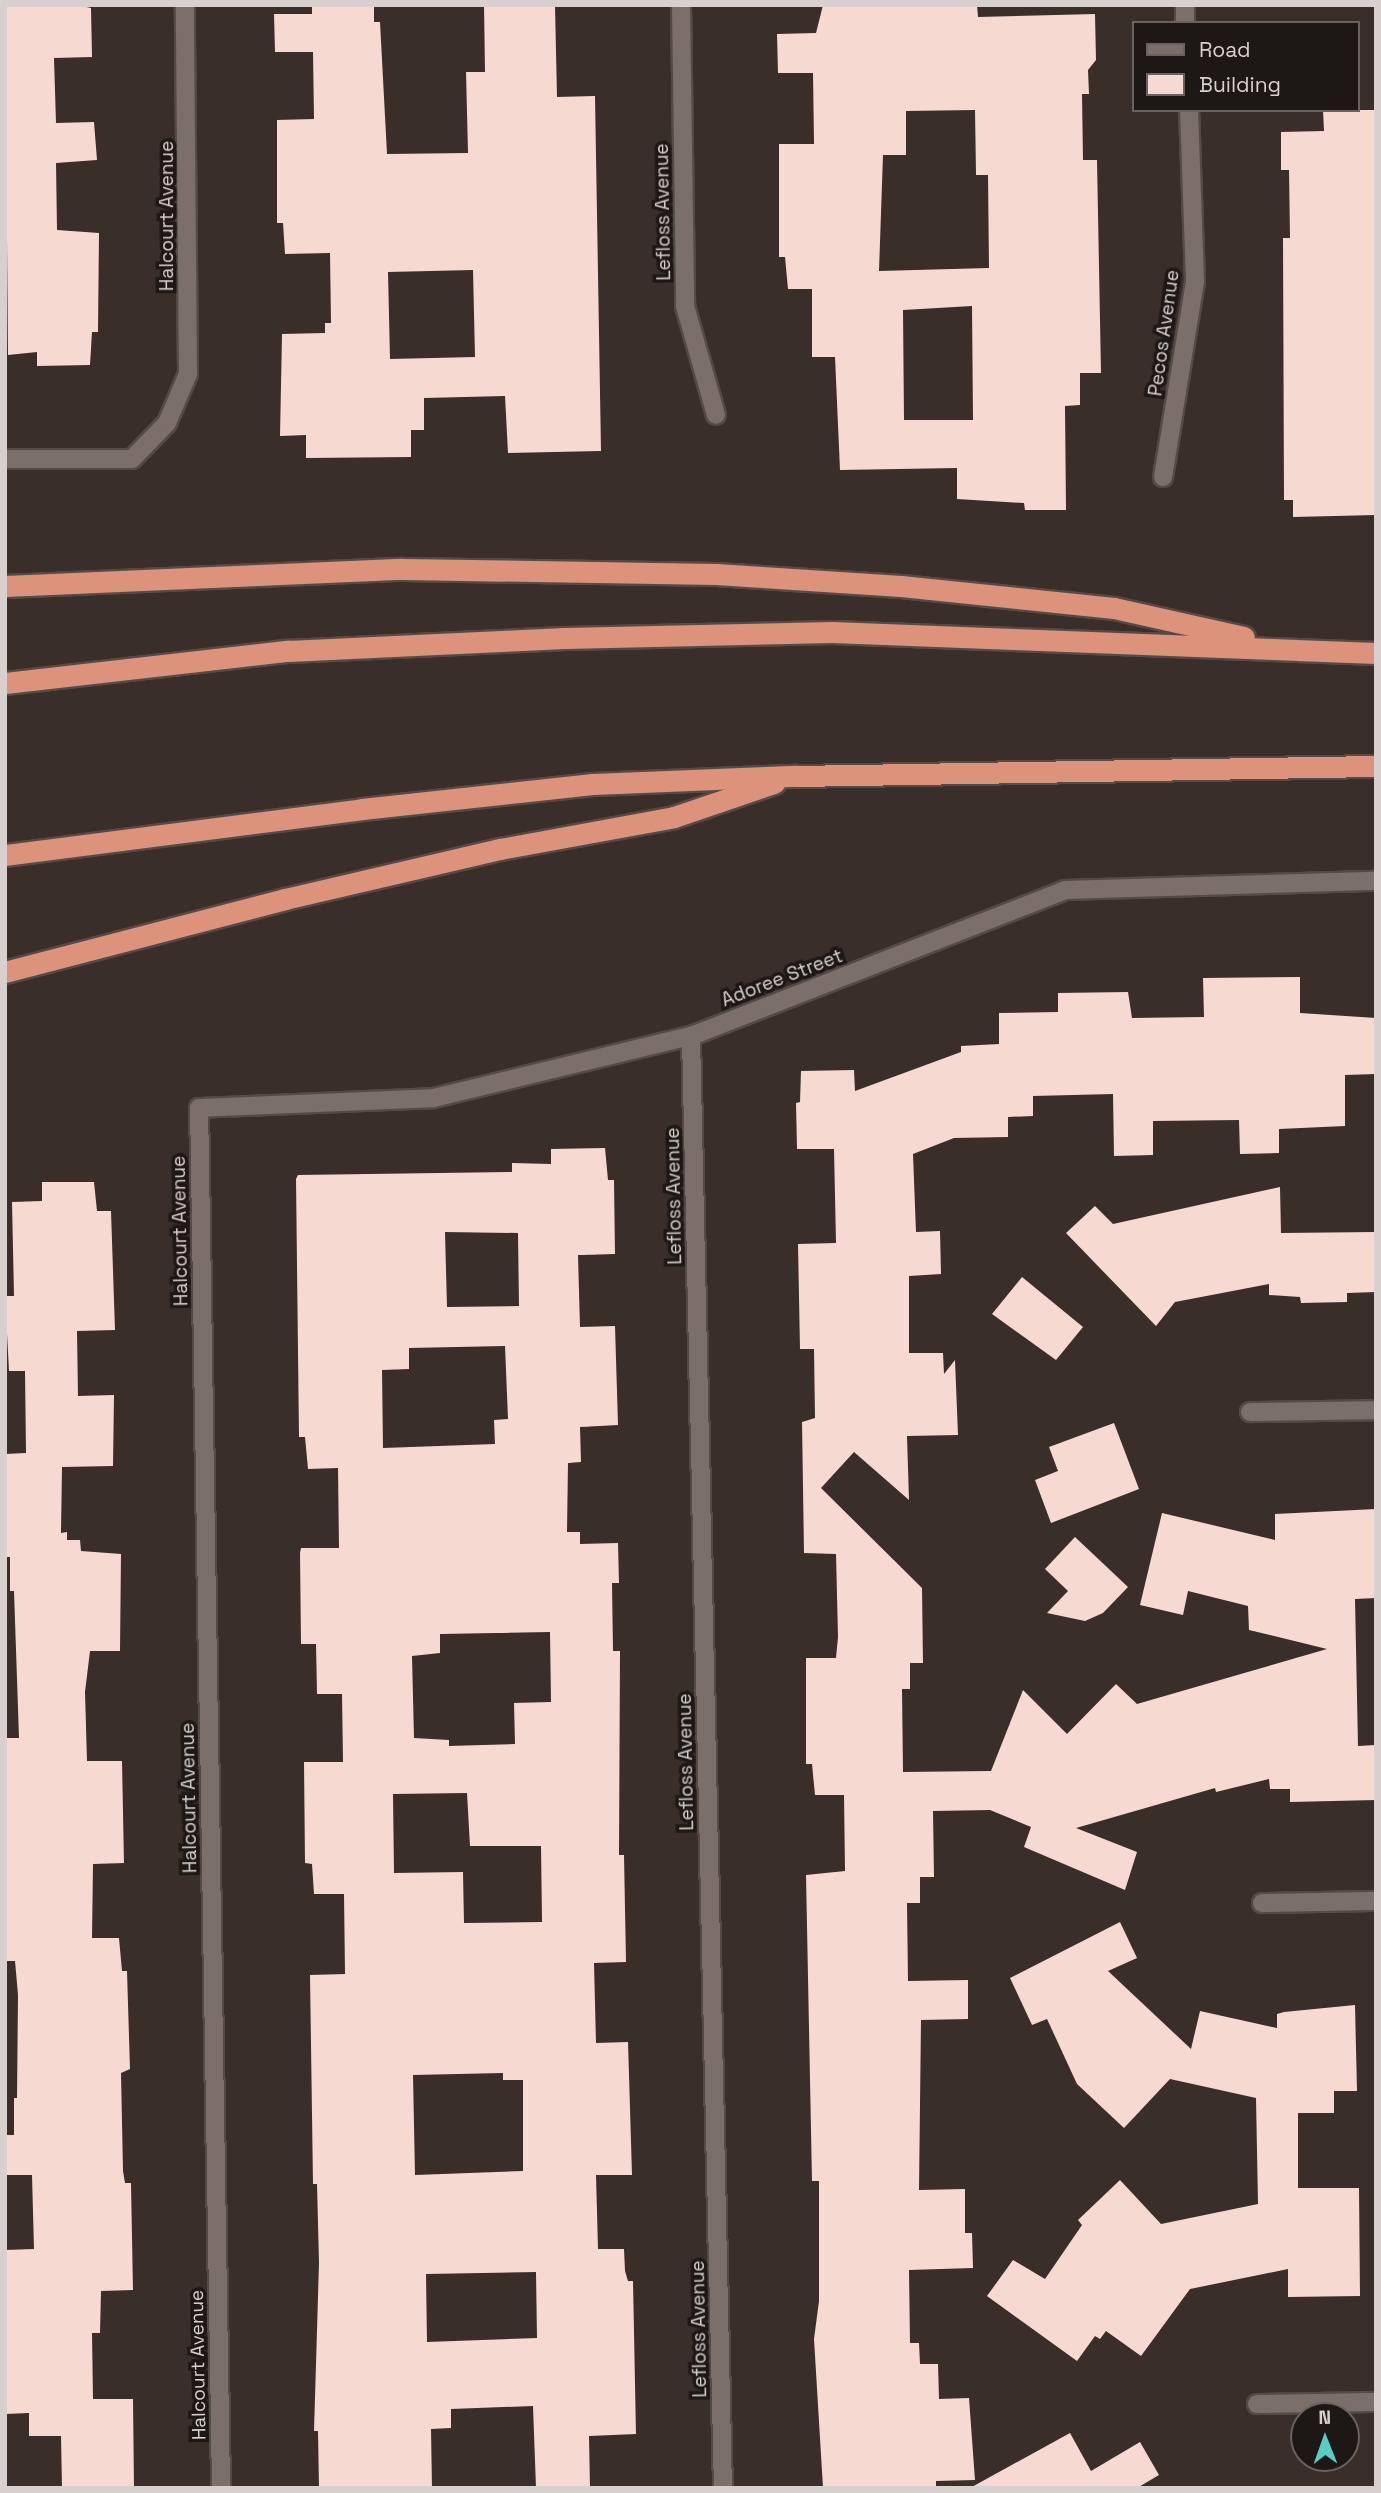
<!DOCTYPE html>
<style>
body{margin:0}
#map{position:relative;width:1381px;height:2493px;overflow:hidden;background:#3a2e2a;font-family:"Space Grotesk",sans-serif}
div>[style]{position:absolute}
[style*='--x']{left:calc(var(--x)*1px);top:calc(var(--y)*1px);width:calc(var(--w)*1px);rotate:calc(var(--a)*1deg)}
.building>*{inset:0;background:#f6dad1}
.roads{filter:drop-shadow(2px 0 #544a47) drop-shadow(-2px 0 #544a47) drop-shadow(0 2px #544a47) drop-shadow(0 -2px #544a47)}
.minor>*{height:18px;margin:-9px;padding:0 9px;transform-origin:9px;border-radius:9px;background:#7c6e6a}
.highway>*{height:21px;margin:-10.5px;padding:0 10.5px;transform-origin:10.5px;border-radius:10.5px;background:#dd927b}
span{translate:-50% -50%;white-space:nowrap;text-align:center;line-height:1.15;-webkit-text-stroke:7px #1d1816;paint-order:stroke}
.street-label{font-size:19px;color:#d8d0ce}
.frame{position:absolute;inset:0;border:7px solid #d8d0ce;pointer-events:none}
.legend{position:absolute;left:1132px;top:21px;width:228px;height:91px;box-sizing:border-box;background:#1d1816;border:2px solid #686260;margin:0;padding:9px 12px;list-style:none;font-size:21px;color:#d8d0ce}
.legend li{display:flex;align-items:center;gap:14px;height:35px}
.legend b{width:35px;border:2px solid #686260}
.north{position:absolute;left:1290px;top:2402px;width:70px;height:70px;box-sizing:border-box;background:#1d1816;border:2px solid #686260;border-radius:50%;rotate:359deg;font-size:19px;font-weight:700;line-height:28px;text-align:center;color:#d8d0ce}
.north::after{content:'';display:block;margin:auto;width:24px;height:32px;background:#55cec4;clip-path:polygon(50% 0,100% 100%,50% 72%,0 100%)}
</style>
<div id="map">
<div class="building">
<i style="clip-path:polygon(77px 5px,91px 8px,92px 57px,54px 58px,56px 123px,94px 122px,97px 160px,56px 163px,57px 230px,99px 233px,98px 332px,92px 332px,90px 365px,37px 366px,37px 352px,8px 355px,5px 6px)"></i>
<i style="clip-path:polygon(evenodd,312px 5px,374px 5px,374px 22px,380px 22px,387px 154px,468px 153px,466px 72px,485px 72px,484px 5px,555px 5px,557px 97px,595px 96px,601px 451px,508px 453px,505px 396px,424px 398px,424px 430px,411px 430px,411px 457px,306px 458px,306px 435px,280px 436px,282px 334px,325px 333px,325px 323px,331px 323px,330px 253px,285px 254px,283px 223px,277px 223px,277px 120px,314px 119px,313px 52px,275px 52px,274px 14px,312px 14px,312px 5px,473px 270px,475px 357px,390px 359px,388px 272px,473px 270px)"></i>
<i style="clip-path:polygon(evenodd,823px 5px,977px 5px,978px 17px,1095px 14px,1096px 60px,1088px 70px,1089px 94px,1082px 94px,1083px 160px,1097px 160px,1101px 373px,1080px 373px,1080px 405px,1065px 406px,1066px 510px,1025px 510px,1024px 503px,957px 499px,957px 468px,840px 470px,835px 357px,812px 357px,812px 289px,788px 289px,785px 257px,779px 257px,779px 144px,814px 144px,813px 73px,778px 73px,777px 34px,816px 33px,823px 5px,975px 110px,976px 175px,988px 175px,989px 268px,879px 271px,883px 155px,906px 155px,906px 111px,975px 110px,823px 5px,972px 306px,973px 420px,904px 420px,903px 310px,972px 306px)"></i>
<i style="clip-path:polygon(1323px 110px,1376px 110px,1376px 515px,1293px 517px,1293px 500px,1284px 500px,1283px 238px,1290px 238px,1289px 170px,1281px 170px,1281px 132px,1324px 131px)"></i>
<i style="clip-path:polygon(1300px 977px,1300px 1013px,1376px 1018px,1376px 1074px,1345px 1075px,1345px 1126px,1279px 1129px,1279px 1153px,1240px 1154px,1239px 1120px,1153px 1121px,1153px 1155px,1114px 1156px,1113px 1094px,1033px 1096px,1033px 1116px,1008px 1117px,1008px 1137px,954px 1138px,913px 1154px,916px 1232px,940px 1231px,941px 1274px,909px 1276px,909px 1353px,943px 1353px,944px 1374px,955px 1360px,958px 1435px,907px 1436px,909px 1500px,854px 1452px,821px 1488px,922px 1588px,923px 1663px,910px 1663px,910px 1689px,902px 1689px,903px 1772px,991px 1771px,1023px 1690px,1067px 1734px,1116px 1684px,1137px 1704px,1327px 1649px,1249px 1630px,1248px 1606px,1188px 1591px,1183px 1615px,1140px 1605px,1162px 1513px,1275px 1540px,1275px 1514px,1376px 1509px,1376px 1598px,1355px 1599px,1358px 1746px,1376px 1745px,1376px 1800px,1290px 1802px,1290px 1789px,1270px 1789px,1269px 1779px,1216px 1792px,1215px 1788px,1076px 1828px,1137px 1852px,1125px 1890px,1024px 1847px,1031px 1827px,990px 1810px,933px 1811px,934px 1877px,920px 1877px,920px 1903px,907px 1903px,908px 1981px,968px 1980px,968px 2019px,921px 2020px,919px 2190px,965px 2189px,965px 2233px,972px 2233px,973px 2268px,909px 2270px,910px 2343px,919px 2343px,920px 2364px,938px 2364px,939px 2399px,969px 2398px,975px 2480px,936px 2481px,936px 2488px,823px 2488px,814px 2339px,819px 2301px,819px 2181px,812px 2181px,806px 1875px,845px 1871px,844px 1795px,815px 1795px,812px 1764px,806px 1764px,806px 1658px,836px 1658px,838px 1637px,836px 1554px,804px 1553px,802px 1422px,815px 1418px,814px 1349px,800px 1349px,798px 1244px,836px 1243px,834px 1149px,797px 1149px,796px 1103px,800px 1102px,801px 1071px,854px 1070px,855px 1091px,961px 1052px,961px 1046px,999px 1044px,999px 1013px,1058px 1012px,1058px 993px,1128px 992px,1132px 1018px,1204px 1017px,1203px 978px)"></i>
<i style="clip-path:polygon(evenodd,605px 1148px,608px 1180px,614px 1180px,615px 1254px,578px 1255px,580px 1327px,615px 1326px,618px 1425px,580px 1427px,581px 1462px,568px 1463px,567px 1532px,580px 1532px,580px 1544px,618px 1543px,619px 1583px,612px 1583px,613px 1651px,620px 1651px,619px 1855px,624px 1855px,626px 1962px,594px 1963px,596px 2043px,628px 2042px,632px 2175px,596px 2175px,598px 2249px,624px 2249px,625px 2271px,628px 2281px,633px 2281px,636px 2434px,589px 2436px,590px 2488px,536px 2488px,533px 2406px,451px 2409px,451px 2428px,431px 2429px,432px 2488px,319px 2488px,318px 2431px,314px 2431px,319px 2263px,317px 2184px,313px 2184px,310px 1975px,345px 1974px,344px 1894px,314px 1894px,312px 1864px,305px 1863px,304px 1762px,343px 1762px,342px 1694px,317px 1694px,316px 1644px,301px 1644px,300px 1553px,301px 1548px,339px 1548px,338px 1468px,308px 1469px,305px 1437px,299px 1437px,296px 1179px,298px 1175px,512px 1172px,512px 1163px,551px 1164px,551px 1149px,605px 1148px,445px 1232px,518px 1233px,519px 1306px,447px 1307px,445px 1232px,605px 1148px,505px 1346px,508px 1419px,494px 1420px,495px 1444px,383px 1448px,382px 1370px,409px 1369px,409px 1348px,505px 1346px,605px 1148px,550px 1632px,551px 1702px,514px 1703px,515px 1744px,449px 1746px,449px 1740px,414px 1738px,412px 1656px,440px 1653px,440px 1634px,550px 1632px,605px 1148px,467px 1793px,470px 1846px,541px 1846px,542px 1922px,464px 1923px,463px 1872px,394px 1873px,393px 1794px,467px 1793px,605px 1148px,503px 2073px,503px 2080px,523px 2080px,523px 2171px,415px 2175px,413px 2075px,503px 2073px,605px 1148px,536px 2272px,537px 2338px,427px 2342px,426px 2274px,536px 2272px)"></i>
<i style="clip-path:polygon(42px 1182px,94px 1182px,97px 1211px,111px 1211px,115px 1330px,77px 1331px,78px 1396px,114px 1395px,113px 1466px,62px 1467px,61px 1533px,67px 1532px,67px 1540px,80px 1540px,81px 1551px,121px 1554px,120px 1651px,90px 1651px,85px 1692px,87px 1761px,122px 1761px,124px 1863px,93px 1864px,92px 1938px,119px 1938px,122px 1971px,127px 1971px,130px 2069px,121px 2073px,123px 2171px,125px 2183px,131px 2183px,133px 2290px,101px 2291px,100px 2333px,92px 2333px,93px 2399px,133px 2399px,134px 2488px,62px 2488px,61px 2436px,29px 2436px,29px 2413px,5px 2414px,5px 2250px,34px 2249px,32px 2175px,5px 2175px,5px 2135px,14px 2135px,14px 2098px,17px 2098px,18px 1995px,15px 1961px,5px 1961px,5px 1738px,19px 1738px,14px 1591px,10px 1591px,10px 1557px,5px 1557px,5px 1454px,26px 1453px,25px 1371px,9px 1371px,5px 1296px,14px 1296px,12px 1202px,42px 1201px)"></i>
<i style="clip-path:polygon(1280px 1187px,1281px 1233px,1376px 1232px,1376px 1292px,1347px 1293px,1347px 1302px,1301px 1303px,1300px 1297px,1269px 1295px,1269px 1284px,1175px 1302px,1156px 1326px,1066px 1233px,1095px 1206px,1113px 1224px)"></i>
<i style="clip-path:polygon(1022px 1277px,1083px 1327px,1056px 1360px,992px 1314px)"></i>
<i style="clip-path:polygon(1114px 1423px,1139px 1489px,1051px 1523px,1035px 1480px,1058px 1471px,1049px 1447px)"></i>
<i style="clip-path:polygon(1075px 1537px,1128px 1587px,1103px 1613px,1085px 1621px,1047px 1613px,1068px 1591px,1045px 1569px)"></i>
<i style="clip-path:polygon(1120px 1922px,1137px 1958px,1108px 1971px,1191px 2049px,1200px 2011px,1277px 2028px,1277px 2014px,1284px 2012px,1355px 2005px,1357px 2091px,1334px 2091px,1334px 2113px,1298px 2113px,1298px 2188px,1359px 2188px,1360px 2296px,1288px 2297px,1288px 2269px,1190px 2289px,1141px 2356px,1106px 2331px,1100px 2339px,1095px 2336px,1077px 2361px,987px 2296px,1013px 2260px,1045px 2279px,1082px 2225px,1078px 2220px,1120px 2180px,1161px 2224px,1258px 2204px,1256px 2098px,1170px 2079px,1124px 2128px,1077px 2084px,1047px 2019px,1032px 2025px,1010px 1978px)"></i>
<i style="clip-path:polygon(1070px 2433px,1091px 2471px,1140px 2442px,1159px 2475px,1137px 2488px,970px 2488px)"></i>
</div>
<div class="roads">
<div class="minor">
<i style="--x:681;--y:5;--w:301;--a:89.2"></i>
<i style="--x:685;--y:306;--w:113;--a:74.1"></i>
<i style="--x:1185;--y:5;--w:18;--a:90"></i>
<i style="--x:5;--y:459;--w:127;--a:0"></i>
<i style="--x:132;--y:459;--w:50;--a:-45.8"></i>
<i style="--x:167;--y:423;--w:53;--a:-66.8"></i>
<i style="--x:188;--y:374;--w:369;--a:-90.5"></i>
<i style="--x:1163;--y:477;--w:199;--a:-80.7"></i>
<i style="--x:1195;--y:281;--w:171;--a:-92"></i>
<i style="--x:691;--y:1036;--w:1452;--a:88.74"></i>
<i style="--x:1250;--y:1412;--w:126;--a:-0.9"></i>
<i style="--x:1262;--y:1903;--w:114;--a:-1"></i>
<i style="--x:1257;--y:2404;--w:119;--a:-1"></i>
<i style="--x:221;--y:2488;--w:1380;--a:-90.91"></i>
<i style="--x:199;--y:1108;--w:235;--a:-2.4"></i>
<i style="--x:434;--y:1098;--w:264;--a:-13.6"></i>
<i style="--x:691;--y:1036;--w:401;--a:-21.3"></i>
<i style="--x:1065;--y:890;--w:311;--a:-1.7"></i>
</div>
<div class="highway">
<i style="--x:5;--y:586;--w:397;--a:-2.5"></i>
<i style="--x:402;--y:569;--w:314;--a:0.9"></i>
<i style="--x:716;--y:574;--w:185;--a:3.7"></i>
<i style="--x:901;--y:586;--w:214;--a:5.9"></i>
<i style="--x:1114;--y:608;--w:133;--a:12.6"></i>
<i style="--x:5;--y:683;--w:285;--a:-6.5"></i>
<i style="--x:288;--y:651;--w:277;--a:-2.7"></i>
<i style="--x:565;--y:638;--w:267;--a:-1.3"></i>
<i style="--x:832;--y:632;--w:544;--a:2.21"></i>
<i style="--x:5;--y:855;--w:360;--a:-7.3"></i>
<i style="--x:362;--y:809;--w:232;--a:-6.2"></i>
<i style="--x:593;--y:784;--w:203;--a:-2.3"></i>
<i style="--x:796;--y:776;--w:580;--a:-0.99"></i>
<i style="--x:5;--y:972;--w:289;--a:-14.6"></i>
<i style="--x:285;--y:899;--w:221;--a:-13.1"></i>
<i style="--x:500;--y:849;--w:177;--a:-10.4"></i>
<i style="--x:674;--y:817;--w:106;--a:-18.8"></i>
</div>
</div>
<div class="street-label">
<span style="left:663px;top:212px;rotate:-91deg">Lefloss Avenue</span>
<span style="left:167px;top:216px;rotate:-90deg">Halcourt Avenue</span>
<span style="left:1164px;top:333px;rotate:-82deg">Pecos Avenue</span>
<span style="left:782px;top:978px;rotate:-21deg">Adoree Street</span>
<span style="left:674px;top:1196px;rotate:-91deg">Lefloss Avenue</span>
<span style="left:180px;top:1231px;rotate:-91deg">Halcourt Avenue</span>
<span style="left:686px;top:1762px;rotate:-91deg">Lefloss Avenue</span>
<span style="left:189px;top:1798px;rotate:-91deg">Halcourt Avenue</span>
<span style="left:699px;top:2329px;rotate:-91deg">Lefloss Avenue</span>
<span style="left:198px;top:2365px;rotate:-91deg">Halcourt Avenue</span>
</div>
<div class="frame"></div>
<ul class="legend">
<li><b style="height:9px;background:#7c6e6a"></b>Road</li>
<li><b style="height:19px;background:#f6dad1"></b>Building</li>
</ul>
<div class="north">N</div>
</div>
